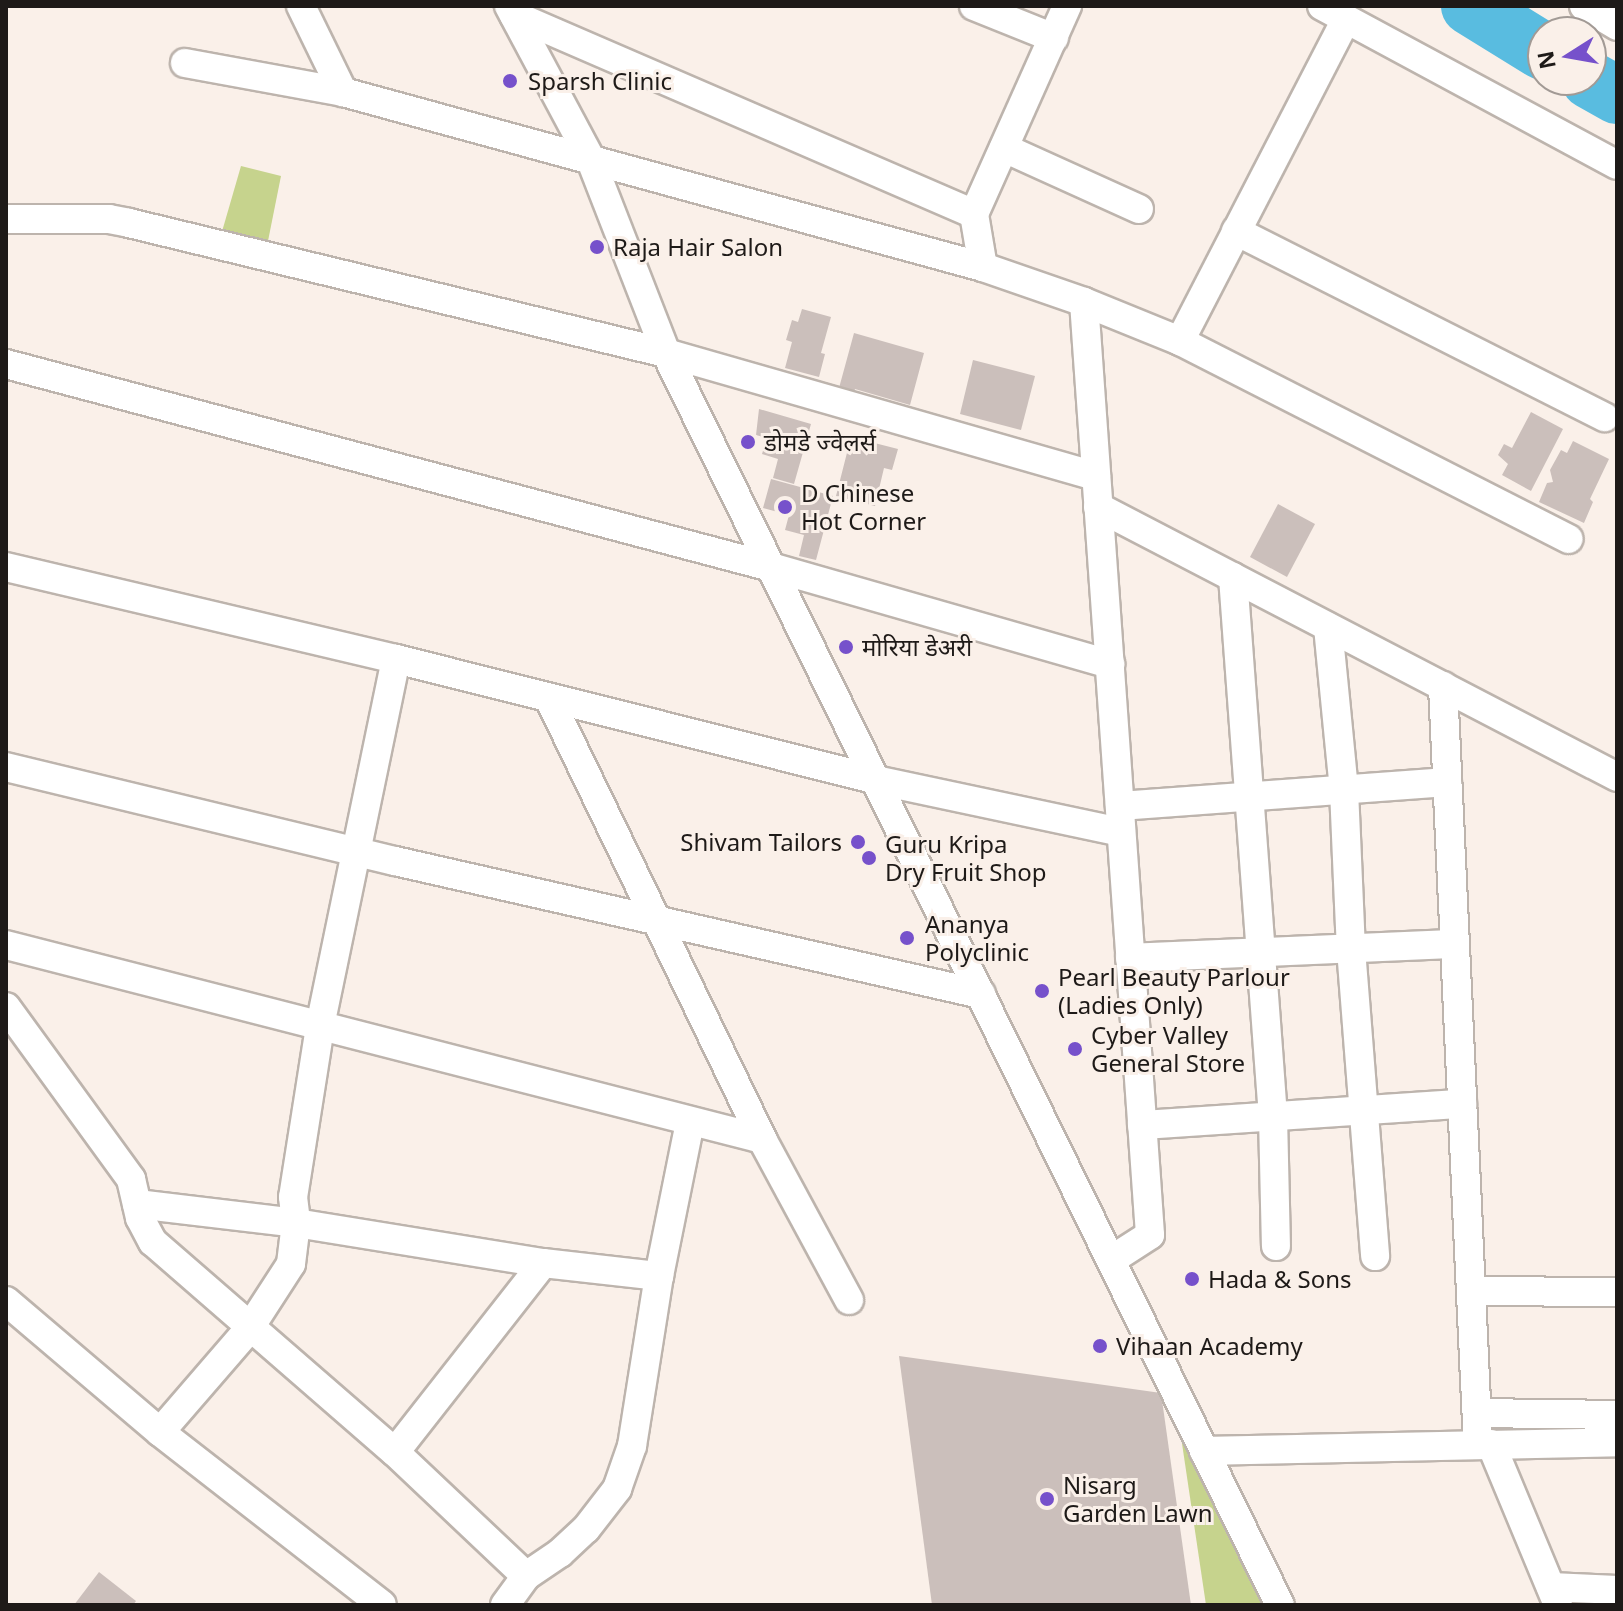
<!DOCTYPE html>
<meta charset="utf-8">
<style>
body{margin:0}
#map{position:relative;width:1623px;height:1611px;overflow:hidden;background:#faf0e9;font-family:"Noto Sans","Noto Sans Devanagari",sans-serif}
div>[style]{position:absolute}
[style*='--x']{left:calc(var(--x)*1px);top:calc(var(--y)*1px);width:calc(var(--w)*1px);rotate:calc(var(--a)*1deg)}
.green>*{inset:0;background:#c6d38d}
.river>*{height:58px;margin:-29px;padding:0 29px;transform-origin:29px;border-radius:29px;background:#59bce0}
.building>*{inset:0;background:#cbbfbb}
.roads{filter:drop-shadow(2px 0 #bdb4ad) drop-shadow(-2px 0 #bdb4ad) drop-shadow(0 2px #bdb4ad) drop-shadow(0 -2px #bdb4ad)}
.minor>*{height:28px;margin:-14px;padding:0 14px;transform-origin:14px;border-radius:14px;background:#fff}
.dots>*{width:22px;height:22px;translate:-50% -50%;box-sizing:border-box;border:4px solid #faf0e9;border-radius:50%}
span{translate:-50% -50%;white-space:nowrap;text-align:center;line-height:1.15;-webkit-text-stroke:6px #faf0e9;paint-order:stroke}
.poi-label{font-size:24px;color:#1e1a18}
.left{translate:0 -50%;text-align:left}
.right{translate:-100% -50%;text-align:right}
.frame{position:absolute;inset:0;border:8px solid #1e1a18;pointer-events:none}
.north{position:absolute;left:1527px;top:16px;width:80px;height:80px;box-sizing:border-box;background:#faf0e9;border:2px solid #a29a95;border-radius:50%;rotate:259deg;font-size:22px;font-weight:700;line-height:32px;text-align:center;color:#1e1a18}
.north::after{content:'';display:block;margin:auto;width:28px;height:36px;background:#7651cb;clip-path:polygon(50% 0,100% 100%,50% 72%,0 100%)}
</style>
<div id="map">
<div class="green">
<i style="clip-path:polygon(241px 166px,281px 176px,267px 246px,221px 235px)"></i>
<i style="clip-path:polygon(1180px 1430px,1266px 1605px,1206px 1605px)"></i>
</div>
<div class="river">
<i style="--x:1470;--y:6;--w:86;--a:31.7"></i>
<i style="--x:1590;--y:80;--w:31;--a:29"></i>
</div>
<div class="building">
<i style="clip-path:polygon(802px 309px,831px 317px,821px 353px,825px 354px,819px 377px,785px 368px,792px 342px,786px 340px,792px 320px,798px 322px)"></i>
<i style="clip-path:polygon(854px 333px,924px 353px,910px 405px,855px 389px,854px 393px,839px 388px)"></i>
<i style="clip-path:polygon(973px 360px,1035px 376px,1021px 430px,960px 414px)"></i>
<i style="clip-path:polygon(759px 409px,811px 424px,794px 484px,773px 478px,778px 459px,762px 454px,767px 438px,756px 435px)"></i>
<i style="clip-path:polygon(1531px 412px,1563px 429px,1531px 491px,1502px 475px,1508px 464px,1498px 455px,1504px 444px,1512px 448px)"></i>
<i style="clip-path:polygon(851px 437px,898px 449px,892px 470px,884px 468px,875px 506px,836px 496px)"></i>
<i style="clip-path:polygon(1573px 441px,1609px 459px,1590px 499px,1593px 502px,1584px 523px,1539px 502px,1547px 483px,1553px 482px,1550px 470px,1561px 450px,1567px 453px)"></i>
<i style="clip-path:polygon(771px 479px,833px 496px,816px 560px,799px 556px,804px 535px,785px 530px,789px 515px,763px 508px)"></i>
<i style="clip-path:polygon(1278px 504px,1315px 524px,1287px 577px,1250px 557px)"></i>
<i style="clip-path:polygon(899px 1356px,1161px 1393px,1191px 1605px,932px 1605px)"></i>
<i style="clip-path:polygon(99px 1572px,136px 1601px,133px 1605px,74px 1605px)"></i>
</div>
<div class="roads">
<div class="minor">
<i style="--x:301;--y:6;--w:96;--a:64"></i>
<i style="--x:343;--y:92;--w:663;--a:15.29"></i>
<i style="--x:509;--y:6;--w:172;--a:61.9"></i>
<i style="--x:590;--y:158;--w:209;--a:68.7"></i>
<i style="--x:666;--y:353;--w:1394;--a:63.88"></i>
<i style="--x:974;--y:6;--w:86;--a:21.8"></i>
<i style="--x:1322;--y:6;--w:335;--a:28.3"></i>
<i style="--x:1584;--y:6;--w:39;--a:31"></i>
<i style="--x:514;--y:15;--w:501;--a:23.39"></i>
<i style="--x:974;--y:214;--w:228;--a:-65.9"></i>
<i style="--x:185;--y:63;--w:161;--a:10.4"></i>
<i style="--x:1004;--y:148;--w:148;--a:24.3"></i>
<i style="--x:974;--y:214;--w:54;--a:80.4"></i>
<i style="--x:983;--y:267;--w:107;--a:19.1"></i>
<i style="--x:1084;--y:302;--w:935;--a:85.95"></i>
<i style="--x:1150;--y:1235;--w:46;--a:147.3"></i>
<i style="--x:6;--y:219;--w:103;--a:0"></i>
<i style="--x:109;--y:219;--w:20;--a:11"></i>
<i style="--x:129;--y:223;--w:553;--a:13.61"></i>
<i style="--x:666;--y:353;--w:447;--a:16"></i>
<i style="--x:1236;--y:231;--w:413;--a:26.8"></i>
<i style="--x:1084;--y:302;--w:104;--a:22.1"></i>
<i style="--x:1180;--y:341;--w:436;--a:27"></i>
<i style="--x:1180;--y:341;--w:360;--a:-62.7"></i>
<i style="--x:6;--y:364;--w:791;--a:14.86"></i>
<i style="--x:771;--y:567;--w:353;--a:16"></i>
<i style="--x:1098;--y:507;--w:585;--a:27.48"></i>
<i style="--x:6;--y:567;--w:401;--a:13.3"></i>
<i style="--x:396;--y:659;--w:495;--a:14.1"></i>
<i style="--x:876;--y:780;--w:250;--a:12"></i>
<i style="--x:1233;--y:577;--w:540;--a:85.76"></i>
<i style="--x:1273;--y:1116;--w:130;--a:88.7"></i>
<i style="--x:1328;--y:627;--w:164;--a:84.4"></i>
<i style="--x:1344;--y:790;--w:159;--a:87.5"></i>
<i style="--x:1351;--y:949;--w:308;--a:85.5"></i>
<i style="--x:396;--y:659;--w:376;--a:101.7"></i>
<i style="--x:320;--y:1027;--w:172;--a:99"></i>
<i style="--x:293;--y:1197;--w:26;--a:83"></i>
<i style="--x:296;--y:1223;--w:250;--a:9.2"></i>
<i style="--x:543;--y:1263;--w:117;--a:6.4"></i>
<i style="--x:659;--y:1276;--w:157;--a:-78.6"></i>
<i style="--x:1443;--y:686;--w:759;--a:87.36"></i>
<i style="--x:549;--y:698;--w:490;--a:64.2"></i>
<i style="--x:6;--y:767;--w:400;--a:13.6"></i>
<i style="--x:395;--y:861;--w:601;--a:12.79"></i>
<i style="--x:1120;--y:806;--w:328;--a:-4.2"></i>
<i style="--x:6;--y:945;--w:780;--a:14.39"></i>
<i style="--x:762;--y:1139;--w:183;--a:61.6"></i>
<i style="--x:1130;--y:958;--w:325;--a:-2.5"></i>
<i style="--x:6;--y:1007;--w:213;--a:54"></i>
<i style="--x:131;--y:1179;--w:40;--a:77"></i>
<i style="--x:140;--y:1218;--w:27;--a:62"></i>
<i style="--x:153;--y:1242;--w:320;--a:41"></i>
<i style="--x:1142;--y:1125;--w:321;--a:-3.8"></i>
<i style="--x:137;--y:1204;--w:160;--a:6.8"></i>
<i style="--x:296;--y:1223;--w:41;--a:97"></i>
<i style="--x:291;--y:1264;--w:77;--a:122.9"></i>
<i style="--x:249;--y:1329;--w:136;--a:130.8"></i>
<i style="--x:1471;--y:1291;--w:146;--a:0.4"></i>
<i style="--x:6;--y:1301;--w:202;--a:40.4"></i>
<i style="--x:160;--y:1432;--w:281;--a:37.9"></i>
<i style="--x:1477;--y:1413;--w:140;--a:0.8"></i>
<i style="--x:1491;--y:1444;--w:174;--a:67.4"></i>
<i style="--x:1204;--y:1451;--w:413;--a:-1.2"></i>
<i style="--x:526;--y:1576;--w:41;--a:-34.1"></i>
<i style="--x:560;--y:1553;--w:35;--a:-43"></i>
<i style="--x:586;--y:1529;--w:51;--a:-52.2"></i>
<i style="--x:617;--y:1489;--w:46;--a:-70.8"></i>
<i style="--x:632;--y:1446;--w:172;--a:-81"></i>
<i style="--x:1551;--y:1587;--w:66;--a:2.6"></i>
<i style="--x:505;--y:1605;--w:36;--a:-54"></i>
<i style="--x:526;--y:1576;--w:180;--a:-136.6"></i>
<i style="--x:395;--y:1452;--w:240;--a:-51.9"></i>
</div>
</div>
<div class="dots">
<i style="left:510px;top:81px;background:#7651cb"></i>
<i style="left:597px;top:247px;background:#7651cb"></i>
<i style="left:748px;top:442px;background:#7651cb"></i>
<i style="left:785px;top:507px;background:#7651cb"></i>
<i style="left:846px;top:647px;background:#7651cb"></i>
<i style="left:858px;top:842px;background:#7651cb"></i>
<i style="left:869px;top:858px;background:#7651cb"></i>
<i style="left:907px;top:938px;background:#7651cb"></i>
<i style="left:1042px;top:991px;background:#7651cb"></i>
<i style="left:1075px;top:1049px;background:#7651cb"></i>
<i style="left:1192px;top:1279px;background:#7651cb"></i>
<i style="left:1100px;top:1346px;background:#7651cb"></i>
<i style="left:1047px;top:1499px;background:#7651cb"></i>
</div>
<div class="poi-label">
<span class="left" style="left:528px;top:81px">Sparsh Clinic</span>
<span class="left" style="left:613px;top:247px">Raja Hair Salon</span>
<span class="left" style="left:764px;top:442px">डोमडे ज्वेलर्स</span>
<span class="left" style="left:801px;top:507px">D Chinese<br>Hot Corner</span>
<span class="left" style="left:862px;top:647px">मोरिया डेअरी</span>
<span class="right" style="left:842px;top:842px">Shivam Tailors</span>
<span class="left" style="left:885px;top:858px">Guru Kripa<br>Dry Fruit Shop</span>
<span class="left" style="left:925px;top:938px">Ananya<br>Polyclinic</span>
<span class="left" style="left:1058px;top:991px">Pearl Beauty Parlour<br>(Ladies Only)</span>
<span class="left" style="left:1091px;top:1049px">Cyber Valley<br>General Store</span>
<span class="left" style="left:1208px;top:1279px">Hada &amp; Sons</span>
<span class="left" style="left:1116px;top:1346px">Vihaan Academy</span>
<span class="left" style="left:1063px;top:1499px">Nisarg<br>Garden Lawn</span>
</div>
<div class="frame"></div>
<div class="north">N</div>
</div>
